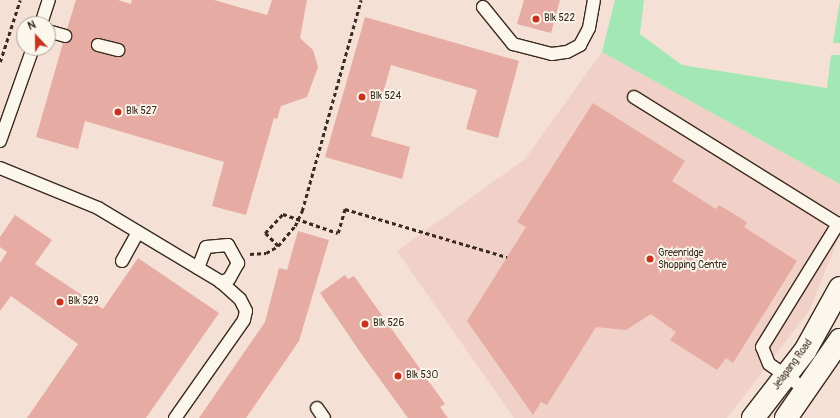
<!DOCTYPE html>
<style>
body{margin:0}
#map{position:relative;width:840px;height:418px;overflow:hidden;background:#f5e0d6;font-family:Pangolin,sans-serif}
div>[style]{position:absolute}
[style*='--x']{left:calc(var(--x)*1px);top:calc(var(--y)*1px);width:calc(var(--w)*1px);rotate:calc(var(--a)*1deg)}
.built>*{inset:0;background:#f0d0c7}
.green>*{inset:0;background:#a3e8b4}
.building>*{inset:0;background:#e6aca4}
.path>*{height:2.5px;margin-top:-1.25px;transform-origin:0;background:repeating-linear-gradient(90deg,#3b2a1e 0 4px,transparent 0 7px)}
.roads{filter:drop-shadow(1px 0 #3b2a1e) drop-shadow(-1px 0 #3b2a1e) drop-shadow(0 1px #3b2a1e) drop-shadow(0 -1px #3b2a1e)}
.lane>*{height:12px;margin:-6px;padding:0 6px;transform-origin:6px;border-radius:6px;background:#fbf7ec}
.secondary>*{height:22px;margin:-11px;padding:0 11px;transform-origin:11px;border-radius:11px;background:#fbf7ec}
.path-bridge>*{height:2.5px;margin-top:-1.25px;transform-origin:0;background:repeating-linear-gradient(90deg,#3b2a1e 0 4px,transparent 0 7px)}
.dots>*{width:11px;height:11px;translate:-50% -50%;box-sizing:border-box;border:2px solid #fbf7ec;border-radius:50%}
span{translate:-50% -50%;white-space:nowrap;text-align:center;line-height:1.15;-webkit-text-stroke:3.5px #fbf7ec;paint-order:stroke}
.poi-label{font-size:10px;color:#3b2a1e}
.left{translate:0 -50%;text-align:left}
.street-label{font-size:10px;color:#3b2a1e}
.north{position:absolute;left:16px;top:16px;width:40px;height:40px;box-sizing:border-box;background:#fbf7ec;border:1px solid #aea59a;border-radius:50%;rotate:338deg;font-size:11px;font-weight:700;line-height:16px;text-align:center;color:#3b2a1e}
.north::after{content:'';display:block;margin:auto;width:14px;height:18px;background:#c8321e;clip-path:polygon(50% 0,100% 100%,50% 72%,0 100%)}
</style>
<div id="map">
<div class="built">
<i style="clip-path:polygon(602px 52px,840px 184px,840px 235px,809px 311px,727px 418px,514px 418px,397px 251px,525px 159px)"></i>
</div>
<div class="green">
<i style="clip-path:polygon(615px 0,644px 0,640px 34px,682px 65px,827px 88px,831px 55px,840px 55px,840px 184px,602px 52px)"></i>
<i style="clip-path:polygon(840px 0,840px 43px,833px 43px)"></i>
</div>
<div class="building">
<i style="clip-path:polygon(evenodd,76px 0,118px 0,131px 4px,132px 0,214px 0,267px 15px,272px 0,307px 0,300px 38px,313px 50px,318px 67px,307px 97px,281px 106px,277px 119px,274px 118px,246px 215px,212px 206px,224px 162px,85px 121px,78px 149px,36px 137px,63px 43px,72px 38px,67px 29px,76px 0,96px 38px,123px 44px,124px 55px,116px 57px,93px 51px,91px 44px,96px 38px)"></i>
<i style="clip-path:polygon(524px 0,560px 0,551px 33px,517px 24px)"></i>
<i style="clip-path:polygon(365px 17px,519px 61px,498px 138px,466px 129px,477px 90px,391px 65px,371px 136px,410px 147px,402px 179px,325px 157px)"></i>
<i style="clip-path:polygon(593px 103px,685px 161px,672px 181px,716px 209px,719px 205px,747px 222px,744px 227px,797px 261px,733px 363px,726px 358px,717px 370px,670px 340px,676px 332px,651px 314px,626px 330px,596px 327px,547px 405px,541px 402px,533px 415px,467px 321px,526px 227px,517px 222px)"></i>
<i style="clip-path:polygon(15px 215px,52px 240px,35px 264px,103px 309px,138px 258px,219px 313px,146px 418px,27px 418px,78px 344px,11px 296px,0 311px,0 263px,7px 252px,0 247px,0 237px)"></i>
<i style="clip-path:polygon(298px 231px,329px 240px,299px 341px,246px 418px,199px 418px,265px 322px,279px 268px,287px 270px)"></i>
<i style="clip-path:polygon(345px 275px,348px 279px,354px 276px,445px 404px,440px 407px,448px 418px,408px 418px,360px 352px,320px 293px)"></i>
</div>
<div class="path">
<i style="--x:0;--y:62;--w:65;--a:-72.1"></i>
<i style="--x:338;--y:233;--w:25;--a:-74"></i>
<i style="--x:345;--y:209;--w:169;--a:16.5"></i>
<i style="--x:278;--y:246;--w:18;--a:-135"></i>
<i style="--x:265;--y:233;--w:26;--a:-47"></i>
<i style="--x:250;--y:254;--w:16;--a:-4"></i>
<i style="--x:266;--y:253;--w:14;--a:-30"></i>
<i style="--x:278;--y:246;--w:26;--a:-50"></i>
<i style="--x:295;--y:226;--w:17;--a:-65"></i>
<i style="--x:302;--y:211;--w:219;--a:-74.4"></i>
</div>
<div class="roads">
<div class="lane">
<i style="--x:483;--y:7;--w:48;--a:51"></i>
<i style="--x:513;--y:44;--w:40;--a:14.4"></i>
<i style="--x:552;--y:54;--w:15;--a:-8"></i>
<i style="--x:567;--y:52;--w:15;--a:-28"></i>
<i style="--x:580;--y:45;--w:19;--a:-62"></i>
<i style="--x:589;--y:28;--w:28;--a:-80"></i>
<i style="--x:41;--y:24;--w:25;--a:-72"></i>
<i style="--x:48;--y:31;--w:18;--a:16"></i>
<i style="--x:98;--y:45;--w:21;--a:14"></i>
<i style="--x:634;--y:97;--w:243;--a:31.9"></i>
<i style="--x:0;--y:141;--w:99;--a:-70.5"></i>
<i style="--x:0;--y:168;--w:106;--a:22.2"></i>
<i style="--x:98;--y:208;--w:144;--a:31"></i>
<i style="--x:221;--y:282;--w:25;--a:42"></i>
<i style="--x:240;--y:299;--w:13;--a:63"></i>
<i style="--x:246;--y:311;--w:9;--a:103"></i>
<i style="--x:244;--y:320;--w:120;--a:125.1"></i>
<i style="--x:122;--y:261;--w:33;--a:-61"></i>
<i style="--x:198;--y:268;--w:22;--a:-69"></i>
<i style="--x:206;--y:247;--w:22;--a:-5"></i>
<i style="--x:228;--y:245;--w:21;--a:61"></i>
<i style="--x:238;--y:263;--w:18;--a:119"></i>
<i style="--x:229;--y:279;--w:9;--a:159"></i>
<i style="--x:808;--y:391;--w:47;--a:-145.3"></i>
<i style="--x:769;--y:364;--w:18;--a:-112"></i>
<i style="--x:762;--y:347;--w:145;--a:-58.3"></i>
<i style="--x:317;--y:408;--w:12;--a:55"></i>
</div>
<div class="secondary">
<i style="--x:753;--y:418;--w:85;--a:-52.2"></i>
<i style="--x:805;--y:351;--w:72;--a:-60.9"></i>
<i style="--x:786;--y:418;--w:95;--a:-55.3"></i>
</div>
</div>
<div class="path-bridge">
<i style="--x:283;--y:214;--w:58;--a:19.1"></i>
</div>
<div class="dots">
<i style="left:536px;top:19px;background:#c8321e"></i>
<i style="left:362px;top:97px;background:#c8321e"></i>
<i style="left:118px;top:112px;background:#c8321e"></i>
<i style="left:650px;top:259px;background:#c8321e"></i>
<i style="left:60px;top:302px;background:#c8321e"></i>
<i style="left:365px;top:324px;background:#c8321e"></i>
<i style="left:398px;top:376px;background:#c8321e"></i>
</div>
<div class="poi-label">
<span class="left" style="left:544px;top:19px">Blk 522</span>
<span class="left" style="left:370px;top:97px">Blk 524</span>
<span class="left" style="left:126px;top:112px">Blk 527</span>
<span class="left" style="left:658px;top:259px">Greenridge<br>Shopping Centre</span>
<span class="left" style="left:68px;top:302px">Blk 529</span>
<span class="left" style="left:373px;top:324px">Blk 526</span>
<span class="left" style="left:406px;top:376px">Blk 530</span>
</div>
<div class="street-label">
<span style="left:793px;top:365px;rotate:-54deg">Jelapang Road</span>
</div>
<div class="north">N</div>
</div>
